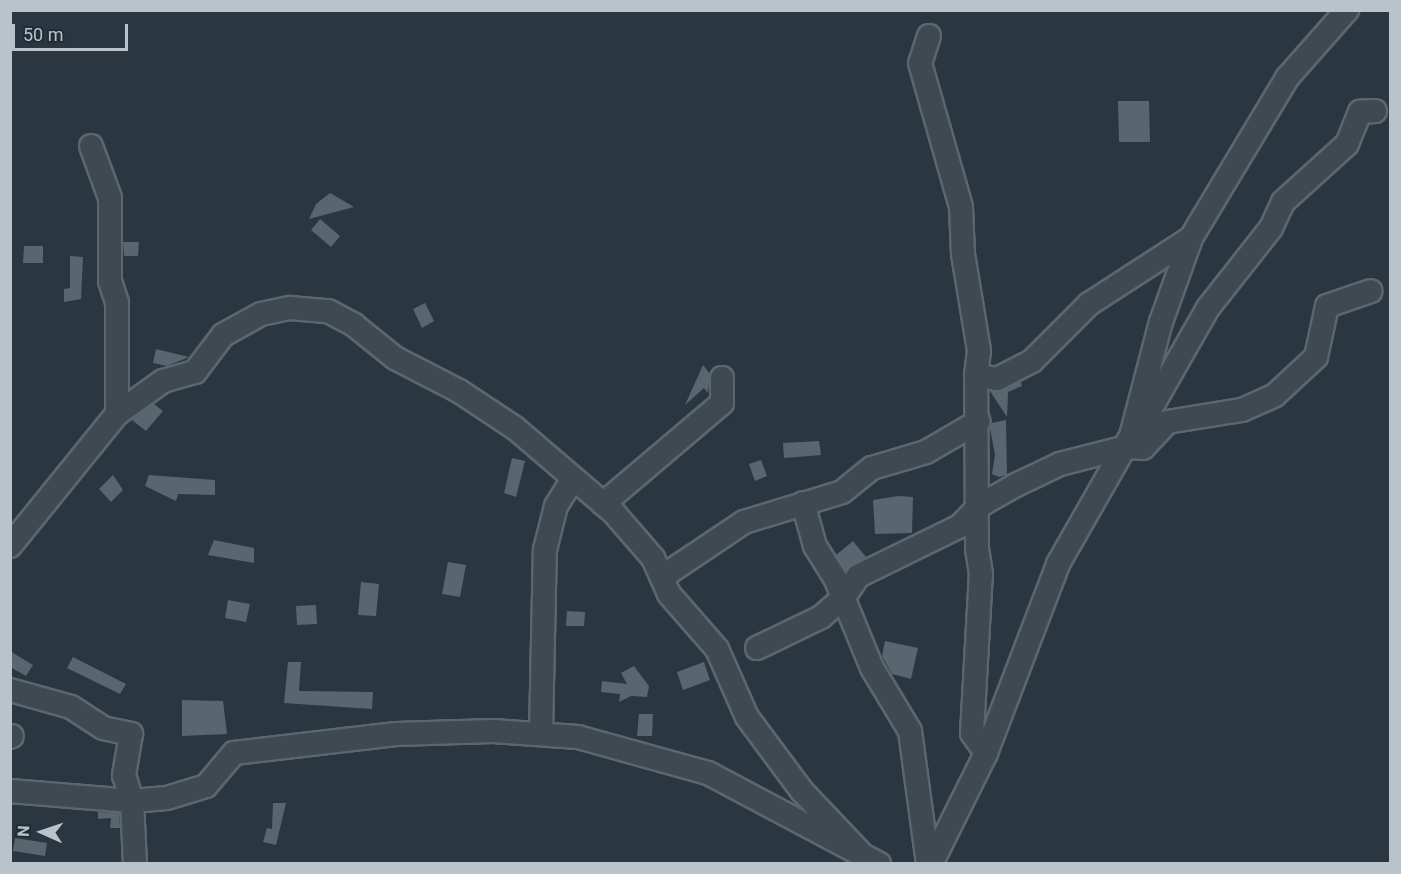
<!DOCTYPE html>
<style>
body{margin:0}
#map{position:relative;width:1401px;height:874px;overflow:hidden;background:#2a3740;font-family:Roboto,sans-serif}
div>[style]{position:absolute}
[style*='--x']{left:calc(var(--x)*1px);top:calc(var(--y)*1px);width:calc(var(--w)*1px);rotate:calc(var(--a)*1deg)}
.building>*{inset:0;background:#586670}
.roads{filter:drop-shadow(2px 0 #5c666e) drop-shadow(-2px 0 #5c666e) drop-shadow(0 2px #5c666e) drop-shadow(0 -2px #5c666e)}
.minor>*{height:22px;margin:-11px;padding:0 11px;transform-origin:11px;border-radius:11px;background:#3e4950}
span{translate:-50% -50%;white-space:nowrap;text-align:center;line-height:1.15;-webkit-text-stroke:5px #222e36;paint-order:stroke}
.frame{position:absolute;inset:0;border:12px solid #bbc3ca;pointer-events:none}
.north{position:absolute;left:12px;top:802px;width:60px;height:60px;-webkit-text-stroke:4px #222e36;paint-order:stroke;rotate:273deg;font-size:16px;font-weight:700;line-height:24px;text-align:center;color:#bbc3ca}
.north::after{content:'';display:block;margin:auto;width:21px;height:27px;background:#bbc3ca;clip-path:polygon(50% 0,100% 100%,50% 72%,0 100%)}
.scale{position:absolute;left:12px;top:24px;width:116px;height:27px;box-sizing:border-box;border:3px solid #bbc3ca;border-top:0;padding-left:8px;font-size:18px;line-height:21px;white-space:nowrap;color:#bbc3ca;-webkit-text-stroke:4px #222e36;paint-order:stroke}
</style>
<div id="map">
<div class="building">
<i style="clip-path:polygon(1118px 101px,1149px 101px,1150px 142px,1119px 142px)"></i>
<i style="clip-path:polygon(330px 193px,354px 207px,309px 219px,316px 204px)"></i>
<i style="clip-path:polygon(320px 219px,340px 236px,331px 247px,311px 230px)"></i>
<i style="clip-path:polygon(123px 242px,139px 242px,138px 256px,124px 256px)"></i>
<i style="clip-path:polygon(24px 246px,43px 246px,43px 263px,23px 263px)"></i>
<i style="clip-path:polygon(70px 256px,83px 257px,81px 299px,64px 302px,64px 289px,70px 288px)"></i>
<i style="clip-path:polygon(425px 303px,434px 321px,422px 328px,413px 309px)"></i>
<i style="clip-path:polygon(156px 349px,189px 357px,167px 366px,153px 363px)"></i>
<i style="clip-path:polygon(703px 365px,710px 374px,708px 393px,704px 388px,685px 405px)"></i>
<i style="clip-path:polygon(1021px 382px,1022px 386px,1008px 392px,1007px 417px,990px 391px)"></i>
<i style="clip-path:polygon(154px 404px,163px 411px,146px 431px,132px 420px)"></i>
<i style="clip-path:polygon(1006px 420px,1007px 475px,999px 477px,992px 474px,995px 455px,990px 428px,992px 423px)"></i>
<i style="clip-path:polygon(819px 441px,821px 455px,784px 458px,783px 443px)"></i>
<i style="clip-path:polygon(512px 458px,525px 461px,516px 497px,504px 493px)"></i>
<i style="clip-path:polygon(761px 460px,767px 476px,755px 481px,749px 464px)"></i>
<i style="clip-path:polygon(113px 475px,123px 490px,111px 502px,99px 489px)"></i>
<i style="clip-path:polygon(149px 475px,215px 480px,215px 495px,178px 494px,176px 501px,145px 486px)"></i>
<i style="clip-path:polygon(898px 496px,913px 497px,912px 533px,875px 534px,873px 500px)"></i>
<i style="clip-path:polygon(214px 540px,254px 548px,254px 563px,208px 555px)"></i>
<i style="clip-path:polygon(853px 541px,866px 557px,846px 570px,836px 555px)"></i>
<i style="clip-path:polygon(448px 562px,466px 565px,460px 597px,442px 594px)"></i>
<i style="clip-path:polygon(361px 582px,379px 584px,376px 616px,358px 615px)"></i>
<i style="clip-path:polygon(228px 600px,250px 604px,246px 622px,225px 618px)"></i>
<i style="clip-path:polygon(316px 605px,317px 624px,297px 625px,296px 606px)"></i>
<i style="clip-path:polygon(567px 611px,585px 612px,584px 626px,566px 626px)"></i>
<i style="clip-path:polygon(885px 641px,918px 648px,911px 679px,892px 674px,882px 656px)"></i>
<i style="clip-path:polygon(10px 651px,33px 665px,26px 676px,10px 667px)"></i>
<i style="clip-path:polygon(73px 657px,126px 684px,120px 694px,67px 668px)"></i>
<i style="clip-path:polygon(288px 662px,301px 662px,299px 691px,373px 692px,372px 709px,284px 703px)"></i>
<i style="clip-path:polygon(704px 662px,710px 680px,683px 690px,677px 672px)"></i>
<i style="clip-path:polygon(634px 666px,649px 686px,647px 697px,631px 696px,619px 702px,620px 694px,601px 692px,602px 681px,627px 684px,621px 673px)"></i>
<i style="clip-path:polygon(182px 700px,223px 701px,227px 734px,182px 736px)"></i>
<i style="clip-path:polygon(639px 714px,653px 714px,652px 736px,637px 736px)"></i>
<i style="clip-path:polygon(273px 803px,286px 803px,276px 845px,263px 842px,267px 828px,272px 829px)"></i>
<i style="clip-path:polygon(98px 812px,119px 813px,120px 828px,110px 828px,111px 818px,98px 819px)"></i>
<i style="clip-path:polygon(15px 838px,47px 843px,45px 856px,13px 851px)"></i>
</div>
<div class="roads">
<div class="minor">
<i style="--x:929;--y:36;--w:28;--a:108"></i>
<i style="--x:920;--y:63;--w:150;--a:74.1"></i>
<i style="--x:961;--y:207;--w:47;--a:87.6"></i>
<i style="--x:963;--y:254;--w:98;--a:80.6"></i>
<i style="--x:979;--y:351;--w:24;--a:97"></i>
<i style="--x:91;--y:146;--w:55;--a:69.9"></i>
<i style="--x:110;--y:198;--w:83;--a:90"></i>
<i style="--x:110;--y:281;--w:23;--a:72"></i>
<i style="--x:117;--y:303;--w:111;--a:90"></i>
<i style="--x:1143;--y:422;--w:131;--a:-60.3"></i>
<i style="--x:1208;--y:308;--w:102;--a:-51.8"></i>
<i style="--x:1271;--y:228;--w:29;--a:-65"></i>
<i style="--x:1283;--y:202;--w:86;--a:-42.2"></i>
<i style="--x:1347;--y:144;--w:35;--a:-68"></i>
<i style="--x:1360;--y:112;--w:15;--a:-4"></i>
<i style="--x:803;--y:503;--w:45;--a:74.4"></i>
<i style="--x:815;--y:546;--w:40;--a:58"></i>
<i style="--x:836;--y:580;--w:95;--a:67.8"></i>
<i style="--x:872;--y:668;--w:74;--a:58.9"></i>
<i style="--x:910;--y:731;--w:134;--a:82.3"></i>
<i style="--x:603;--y:504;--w:156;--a:-40.3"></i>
<i style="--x:722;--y:403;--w:25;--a:-90"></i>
<i style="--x:10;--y:546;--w:170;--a:-51"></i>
<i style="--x:117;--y:414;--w:57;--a:-35.7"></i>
<i style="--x:163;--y:381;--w:33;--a:-16"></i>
<i style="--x:195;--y:372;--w:46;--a:-52.9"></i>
<i style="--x:223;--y:335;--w:43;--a:-28.9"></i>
<i style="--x:261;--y:314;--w:30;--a:-12"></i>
<i style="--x:290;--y:308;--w:38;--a:5"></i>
<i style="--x:328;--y:311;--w:30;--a:28"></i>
<i style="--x:354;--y:325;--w:53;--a:38.8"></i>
<i style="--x:395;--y:358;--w:72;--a:27.3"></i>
<i style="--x:459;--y:391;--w:67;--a:33.5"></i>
<i style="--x:515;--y:428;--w:130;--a:40.6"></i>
<i style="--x:614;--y:513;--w:60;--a:49.1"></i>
<i style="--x:653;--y:558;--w:39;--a:66"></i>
<i style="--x:669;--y:594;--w:73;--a:48.9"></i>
<i style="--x:717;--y:649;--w:74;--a:66.2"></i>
<i style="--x:747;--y:717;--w:92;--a:53.4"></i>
<i style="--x:802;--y:791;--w:83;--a:46.5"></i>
<i style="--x:662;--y:577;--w:99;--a:-33.9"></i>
<i style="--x:744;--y:522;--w:102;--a:-17"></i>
<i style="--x:842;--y:492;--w:38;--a:-39"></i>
<i style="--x:872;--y:468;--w:56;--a:-16.5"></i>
<i style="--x:926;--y:452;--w:61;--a:-30.3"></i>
<i style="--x:757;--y:648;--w:71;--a:-25.8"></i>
<i style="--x:821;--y:617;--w:30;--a:-41"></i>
<i style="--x:844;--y:597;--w:25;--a:-56"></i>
<i style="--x:858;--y:576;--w:114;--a:-26.1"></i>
<i style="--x:960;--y:526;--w:28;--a:-46"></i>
<i style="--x:979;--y:506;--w:43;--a:-29.6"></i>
<i style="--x:1016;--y:485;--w:49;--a:-25.5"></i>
<i style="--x:1060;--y:464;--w:68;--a:-14.4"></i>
<i style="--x:1126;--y:447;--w:17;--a:3"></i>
<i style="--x:1143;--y:448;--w:35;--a:-47"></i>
<i style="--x:1167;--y:422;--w:76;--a:-9.1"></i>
<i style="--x:1242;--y:410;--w:36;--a:-24"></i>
<i style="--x:1275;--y:395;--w:56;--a:-42.8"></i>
<i style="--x:1316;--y:357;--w:52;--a:-77.8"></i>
<i style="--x:1327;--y:306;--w:46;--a:-18.8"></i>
<i style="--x:10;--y:690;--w:63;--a:15.6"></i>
<i style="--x:71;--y:707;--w:38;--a:33"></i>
<i style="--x:103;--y:728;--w:29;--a:12"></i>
<i style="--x:131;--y:734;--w:42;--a:99.7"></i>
<i style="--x:124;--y:775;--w:27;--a:73"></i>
<i style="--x:132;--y:801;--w:63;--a:87.3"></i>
<i style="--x:541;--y:734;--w:184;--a:-88.8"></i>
<i style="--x:545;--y:550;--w:45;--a:-76"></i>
<i style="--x:556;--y:506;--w:32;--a:-58"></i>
<i style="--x:10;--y:737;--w:2;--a:-27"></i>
<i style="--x:986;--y:753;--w:24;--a:-125"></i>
<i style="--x:972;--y:733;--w:159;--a:-86.8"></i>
<i style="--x:981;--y:574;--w:26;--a:-99"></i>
<i style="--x:977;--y:548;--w:173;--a:-90.3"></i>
<i style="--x:976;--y:375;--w:21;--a:11"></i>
<i style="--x:997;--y:379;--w:39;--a:-27"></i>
<i style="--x:1032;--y:361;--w:81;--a:-45"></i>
<i style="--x:1089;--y:304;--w:121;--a:-32.9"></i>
<i style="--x:10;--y:791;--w:122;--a:4.7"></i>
<i style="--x:132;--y:801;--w:35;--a:-5"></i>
<i style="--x:167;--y:798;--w:41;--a:-17.1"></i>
<i style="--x:206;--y:786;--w:43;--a:-49.7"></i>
<i style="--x:234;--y:753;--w:163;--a:-6.7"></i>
<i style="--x:396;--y:734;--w:97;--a:-1.8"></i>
<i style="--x:493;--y:731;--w:85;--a:4"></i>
<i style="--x:578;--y:737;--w:135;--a:15.5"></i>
<i style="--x:708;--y:773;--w:194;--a:28"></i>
<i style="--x:931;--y:864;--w:124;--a:-63.6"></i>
<i style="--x:986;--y:753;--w:202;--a:-69.1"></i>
<i style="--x:1058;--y:564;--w:147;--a:-60.3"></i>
<i style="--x:1131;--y:436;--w:118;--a:-75.3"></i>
<i style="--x:1161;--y:322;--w:89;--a:-70.3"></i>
<i style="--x:1191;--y:238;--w:187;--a:-59"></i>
<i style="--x:1287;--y:78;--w:91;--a:-48.6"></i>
</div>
</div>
<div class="frame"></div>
<div class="north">N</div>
<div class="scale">50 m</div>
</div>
